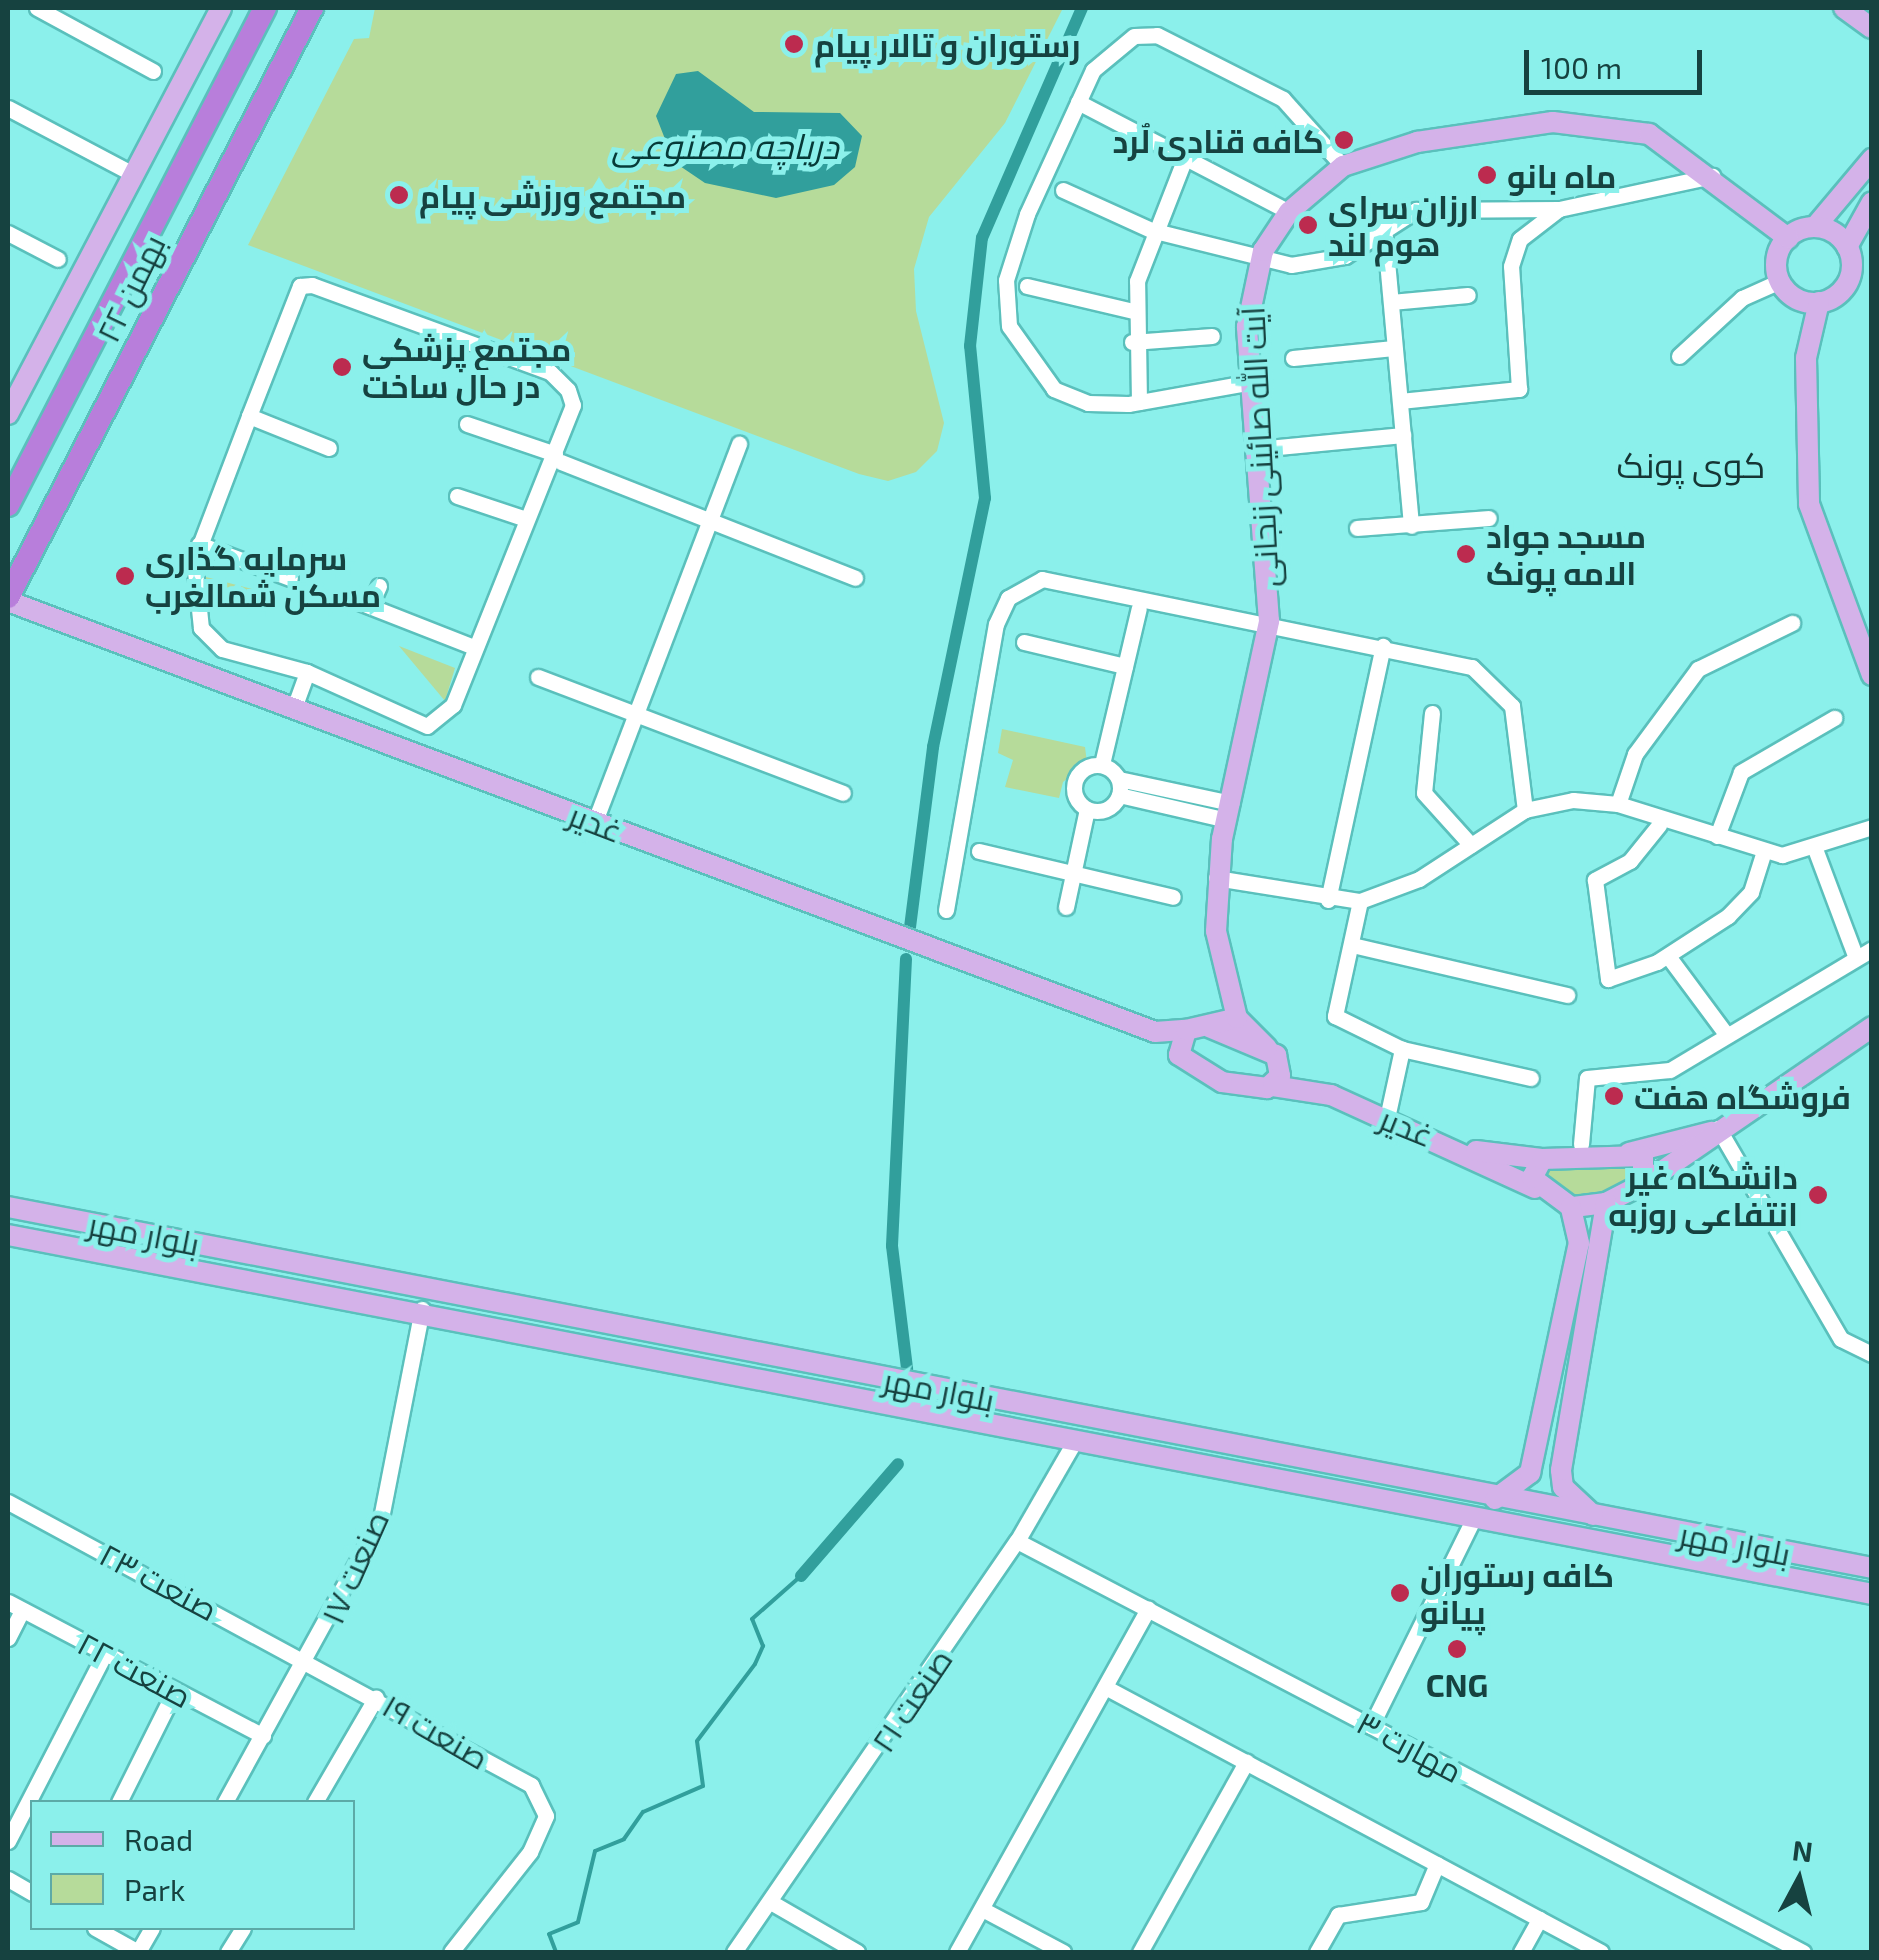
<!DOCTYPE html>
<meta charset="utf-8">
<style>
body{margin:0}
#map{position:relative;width:1879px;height:1960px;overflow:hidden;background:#8bf0eb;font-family:"Exo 2",Cairo,sans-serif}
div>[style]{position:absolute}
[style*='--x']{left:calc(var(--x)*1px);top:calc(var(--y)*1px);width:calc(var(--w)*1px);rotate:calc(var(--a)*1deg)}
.green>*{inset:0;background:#b6db9a}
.water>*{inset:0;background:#319f9c}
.stream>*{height:4px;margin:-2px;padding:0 2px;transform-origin:2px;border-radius:2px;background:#319f9c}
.canal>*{height:12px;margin:-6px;padding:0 6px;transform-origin:6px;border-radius:6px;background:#319f9c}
.roads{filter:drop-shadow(2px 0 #5ac0bc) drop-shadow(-2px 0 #5ac0bc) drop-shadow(0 2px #5ac0bc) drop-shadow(0 -2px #5ac0bc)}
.minor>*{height:15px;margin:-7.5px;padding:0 7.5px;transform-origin:7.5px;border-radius:7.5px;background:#fff}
.minor>.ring{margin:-7.5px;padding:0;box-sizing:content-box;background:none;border:15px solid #fff;border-radius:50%}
.major>*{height:20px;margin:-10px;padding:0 10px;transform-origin:10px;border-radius:10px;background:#d4b2e9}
.major>.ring{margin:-10px;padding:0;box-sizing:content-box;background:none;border:20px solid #d4b2e9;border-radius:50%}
.highway>*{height:22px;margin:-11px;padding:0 11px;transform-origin:11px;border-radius:11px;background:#b87edb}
.dots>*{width:28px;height:28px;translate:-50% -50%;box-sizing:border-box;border:5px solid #8bf0eb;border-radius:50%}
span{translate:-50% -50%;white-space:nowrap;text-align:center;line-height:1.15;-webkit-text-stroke:10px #8bf0eb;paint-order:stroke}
.poi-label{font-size:32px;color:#164240;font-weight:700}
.left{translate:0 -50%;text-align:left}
.right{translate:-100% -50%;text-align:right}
.street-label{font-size:32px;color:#164240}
.water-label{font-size:35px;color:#063a38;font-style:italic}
.neighbourhood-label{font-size:35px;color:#153534}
.frame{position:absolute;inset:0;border:10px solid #164240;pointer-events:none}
.legend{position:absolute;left:30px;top:1800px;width:325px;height:130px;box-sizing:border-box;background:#8bf0eb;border:2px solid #5caaa7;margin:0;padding:12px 18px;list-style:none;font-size:30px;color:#164240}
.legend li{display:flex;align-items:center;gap:20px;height:50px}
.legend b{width:50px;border:2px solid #5caaa7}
.north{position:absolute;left:1749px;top:1830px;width:100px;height:100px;-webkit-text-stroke:8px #8bf0eb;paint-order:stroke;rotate:7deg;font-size:28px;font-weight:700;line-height:40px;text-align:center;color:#164240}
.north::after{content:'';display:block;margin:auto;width:35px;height:45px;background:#164240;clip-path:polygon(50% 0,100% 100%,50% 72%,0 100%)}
.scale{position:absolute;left:1524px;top:50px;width:178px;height:45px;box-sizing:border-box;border:5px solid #164240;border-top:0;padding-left:12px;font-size:30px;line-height:35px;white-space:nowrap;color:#164240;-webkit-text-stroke:8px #8bf0eb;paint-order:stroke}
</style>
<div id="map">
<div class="green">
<i style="clip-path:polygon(375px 8px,1063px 8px,1005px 123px,929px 217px,914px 269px,916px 311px,944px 423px,937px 451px,916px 472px,888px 481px,859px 474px,248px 245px,354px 39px,369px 38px)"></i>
<i style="clip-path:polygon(202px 576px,252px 589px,253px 600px,209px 609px)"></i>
<i style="clip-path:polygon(399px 646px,455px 668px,445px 701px)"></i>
<i style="clip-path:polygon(1002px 729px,1085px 747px,1087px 763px,1063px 782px,1059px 798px,1005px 787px,1013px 760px,998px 753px)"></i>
<i style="clip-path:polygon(1633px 1164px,1631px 1183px,1616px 1189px,1571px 1197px,1544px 1187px,1545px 1166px)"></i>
</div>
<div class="water">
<i style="clip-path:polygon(698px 71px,754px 112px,840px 113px,862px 136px,855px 167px,834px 185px,776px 198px,705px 183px,674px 162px,656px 116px,676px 74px)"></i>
</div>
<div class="stream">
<i style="--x:556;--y:1952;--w:19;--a:-111"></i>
<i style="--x:549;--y:1934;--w:31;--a:-22"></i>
<i style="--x:578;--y:1922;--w:73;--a:-76.5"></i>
<i style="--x:595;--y:1851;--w:31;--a:-22"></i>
<i style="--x:624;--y:1839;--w:33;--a:-55"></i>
<i style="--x:643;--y:1812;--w:65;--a:-23.4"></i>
<i style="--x:703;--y:1786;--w:45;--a:-97.6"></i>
<i style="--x:697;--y:1741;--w:96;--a:-53"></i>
<i style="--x:755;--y:1664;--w:20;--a:-66"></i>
<i style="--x:763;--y:1646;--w:29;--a:-112"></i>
<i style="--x:752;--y:1619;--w:65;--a:-41.3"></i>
</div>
<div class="canal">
<i style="--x:909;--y:935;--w:190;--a:-82.7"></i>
<i style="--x:933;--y:747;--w:254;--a:-78.2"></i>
<i style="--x:985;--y:498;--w:153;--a:-95.6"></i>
<i style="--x:970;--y:346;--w:109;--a:-83.7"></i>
<i style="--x:982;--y:238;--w:251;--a:-66.5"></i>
<i style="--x:906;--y:959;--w:287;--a:92.8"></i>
<i style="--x:892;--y:1246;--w:124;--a:83"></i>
<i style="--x:801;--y:1576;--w:148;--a:-49.1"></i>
</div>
<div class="roads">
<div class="minor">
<i style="--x:37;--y:8;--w:132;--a:28.5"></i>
<i style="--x:1078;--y:102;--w:238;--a:27.5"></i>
<i style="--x:8;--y:108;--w:141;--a:27.8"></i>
<i style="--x:1063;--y:190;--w:97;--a:24.4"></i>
<i style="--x:1151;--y:230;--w:144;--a:14"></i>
<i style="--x:1291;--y:265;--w:55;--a:-9.5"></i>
<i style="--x:1345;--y:256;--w:85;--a:-32.9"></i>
<i style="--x:1416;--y:210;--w:143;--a:-0.4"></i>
<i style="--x:1559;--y:209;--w:157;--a:-12.2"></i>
<i style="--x:1384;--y:228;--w:299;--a:84.8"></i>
<i style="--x:8;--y:233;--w:56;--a:27.5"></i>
<i style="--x:1027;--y:286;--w:109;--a:13.3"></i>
<i style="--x:1391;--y:302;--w:77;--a:-5.2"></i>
<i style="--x:1132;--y:342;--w:80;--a:-4.3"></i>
<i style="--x:1679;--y:356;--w:86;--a:-42.6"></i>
<i style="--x:1742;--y:298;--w:42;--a:-24.1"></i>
<i style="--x:1293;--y:358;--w:101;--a:-5.7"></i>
<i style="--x:1252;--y:382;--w:126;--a:169.9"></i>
<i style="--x:1128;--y:404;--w:40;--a:-178.6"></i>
<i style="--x:1088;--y:403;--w:37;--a:-158"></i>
<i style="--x:1054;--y:389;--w:77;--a:-125.5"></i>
<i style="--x:1009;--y:326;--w:46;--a:-93.7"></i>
<i style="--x:1006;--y:280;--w:69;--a:-72.3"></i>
<i style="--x:1027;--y:214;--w:158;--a:-65.4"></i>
<i style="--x:1093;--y:70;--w:53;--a:-39.7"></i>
<i style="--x:1134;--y:36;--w:23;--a:-2"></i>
<i style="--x:1157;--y:35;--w:141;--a:26.9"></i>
<i style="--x:1283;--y:99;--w:90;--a:48.2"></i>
<i style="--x:1400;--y:401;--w:120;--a:-5.8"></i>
<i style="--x:1519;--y:389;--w:123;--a:-93.7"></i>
<i style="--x:1511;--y:266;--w:28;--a:-72"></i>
<i style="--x:1520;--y:239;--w:49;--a:-37.6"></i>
<i style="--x:1139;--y:402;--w:121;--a:-90.9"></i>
<i style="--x:1137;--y:281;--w:135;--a:-68.7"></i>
<i style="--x:249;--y:416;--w:140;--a:-68.6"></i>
<i style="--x:300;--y:286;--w:12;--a:-5"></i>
<i style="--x:312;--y:285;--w:253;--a:20.1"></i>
<i style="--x:550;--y:372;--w:25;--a:45"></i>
<i style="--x:568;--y:390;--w:16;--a:72"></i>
<i style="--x:573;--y:405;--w:323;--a:111.8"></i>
<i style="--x:453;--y:705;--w:33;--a:141"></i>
<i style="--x:427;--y:726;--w:132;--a:-155.8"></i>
<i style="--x:307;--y:672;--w:88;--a:-164.9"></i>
<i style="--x:222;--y:649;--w:30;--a:-135"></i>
<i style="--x:201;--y:628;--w:67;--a:-96"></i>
<i style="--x:194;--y:561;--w:155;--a:-69.2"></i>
<i style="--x:249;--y:416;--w:86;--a:21.8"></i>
<i style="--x:467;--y:424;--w:93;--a:18.8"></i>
<i style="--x:1257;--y:449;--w:147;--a:-5.5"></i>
<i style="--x:561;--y:462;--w:316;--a:21.5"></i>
<i style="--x:457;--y:496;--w:70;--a:18.4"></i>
<i style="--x:1357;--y:528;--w:132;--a:-4.3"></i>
<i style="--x:199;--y:544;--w:97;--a:20.5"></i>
<i style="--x:359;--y:602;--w:123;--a:21.4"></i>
<i style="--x:370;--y:606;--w:22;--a:-66"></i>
<i style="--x:1024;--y:642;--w:104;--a:13.4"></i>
<i style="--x:538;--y:677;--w:326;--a:20.8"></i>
<i style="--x:294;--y:708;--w:38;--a:-70"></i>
<i style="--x:1432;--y:713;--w:80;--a:95.7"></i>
<i style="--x:1424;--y:793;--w:70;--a:47.9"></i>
<i style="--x:1102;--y:764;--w:160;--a:-76.7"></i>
<i class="ring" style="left:1074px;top:765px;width:31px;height:31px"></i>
<i style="--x:1119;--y:779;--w:115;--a:12.1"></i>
<i style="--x:1119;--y:795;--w:111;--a:13"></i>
<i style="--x:1618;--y:804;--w:53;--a:-71.2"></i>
<i style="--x:1635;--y:754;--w:106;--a:-53.5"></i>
<i style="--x:1698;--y:669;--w:105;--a:-26.1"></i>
<i style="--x:595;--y:821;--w:404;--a:-69.1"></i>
<i style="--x:1659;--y:825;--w:46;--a:128.9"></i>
<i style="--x:1630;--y:861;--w:40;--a:152"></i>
<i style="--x:1595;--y:880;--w:100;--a:82.5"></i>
<i style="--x:1608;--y:979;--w:52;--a:-19.1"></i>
<i style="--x:1657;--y:962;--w:85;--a:-32.9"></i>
<i style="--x:1728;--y:916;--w:33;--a:-46"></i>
<i style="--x:1751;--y:892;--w:43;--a:-72.4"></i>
<i style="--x:1717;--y:836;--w:68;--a:-69.4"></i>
<i style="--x:1741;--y:772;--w:108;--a:-30.1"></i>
<i style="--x:1815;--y:849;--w:111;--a:69.4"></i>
<i style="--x:979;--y:851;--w:199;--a:13.3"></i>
<i style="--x:1216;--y:878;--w:146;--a:9.1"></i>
<i style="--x:1360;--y:901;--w:63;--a:-20.4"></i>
<i style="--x:1419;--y:879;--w:126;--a:-33.1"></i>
<i style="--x:1525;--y:810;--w:49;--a:-11.8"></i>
<i style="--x:1573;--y:800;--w:45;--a:5.1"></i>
<i style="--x:1618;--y:804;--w:172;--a:17.3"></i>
<i style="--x:1782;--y:855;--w:94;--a:-17.3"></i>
<i style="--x:1328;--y:900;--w:260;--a:-77.8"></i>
<i style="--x:1360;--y:901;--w:118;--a:102.3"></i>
<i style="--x:1335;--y:1016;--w:75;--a:26.2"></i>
<i style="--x:1066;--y:907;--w:100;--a:-77.9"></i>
<i style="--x:946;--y:910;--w:290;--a:-80.1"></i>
<i style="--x:996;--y:624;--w:29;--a:-65"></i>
<i style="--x:1008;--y:598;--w:39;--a:-29"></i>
<i style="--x:1042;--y:579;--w:439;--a:11.6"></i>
<i style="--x:1472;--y:667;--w:56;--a:44.3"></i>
<i style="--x:1512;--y:706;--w:105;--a:82.9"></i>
<i style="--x:1352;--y:945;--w:221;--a:13.1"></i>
<i style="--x:1668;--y:956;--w:97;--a:53.4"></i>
<i style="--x:1387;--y:1118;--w:71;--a:-77.7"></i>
<i style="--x:1402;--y:1049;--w:132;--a:12.7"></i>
<i style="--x:1718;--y:1128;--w:244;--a:59.8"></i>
<i style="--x:1841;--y:1339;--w:34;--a:26"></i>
<i style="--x:1581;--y:1144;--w:66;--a:-84.8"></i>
<i style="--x:1587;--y:1078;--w:83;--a:-5.5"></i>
<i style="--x:1670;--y:1070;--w:235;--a:-30.9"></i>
<i style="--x:8;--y:1502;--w:595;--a:28.42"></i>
<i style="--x:531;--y:1785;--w:34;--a:64"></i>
<i style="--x:546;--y:1816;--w:39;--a:114"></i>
<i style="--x:530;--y:1852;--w:127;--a:128.3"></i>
<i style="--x:1017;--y:1541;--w:887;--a:27.61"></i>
<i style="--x:8;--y:1602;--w:288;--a:27.7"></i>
<i style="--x:8;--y:1638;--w:31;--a:-63"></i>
<i style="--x:1105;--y:1687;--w:562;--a:28.11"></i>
<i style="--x:1371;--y:1726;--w:234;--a:-63.7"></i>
<i style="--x:119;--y:1802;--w:125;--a:-63.4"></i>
<i style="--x:225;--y:1802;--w:324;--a:-61.2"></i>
<i style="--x:381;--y:1518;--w:213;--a:-78.9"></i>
<i style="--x:315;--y:1802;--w:121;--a:-59.8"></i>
<i style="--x:8;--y:1841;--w:212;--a:-62.7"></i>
<i style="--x:8;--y:1879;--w:28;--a:30"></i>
<i style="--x:774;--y:1904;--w:96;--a:30"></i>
<i style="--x:982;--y:1909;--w:92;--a:28"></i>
<i style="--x:95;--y:1928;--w:49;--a:29.2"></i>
<i style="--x:138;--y:1952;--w:28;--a:-60"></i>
<i style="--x:228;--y:1952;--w:28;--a:-58"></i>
<i style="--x:734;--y:1952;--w:499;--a:-55.5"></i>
<i style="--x:1017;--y:1541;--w:118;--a:-60"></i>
<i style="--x:957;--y:1952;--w:393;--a:-60.9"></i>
<i style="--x:1140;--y:1952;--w:218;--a:-60.8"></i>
<i style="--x:1317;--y:1952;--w:43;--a:-60.4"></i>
<i style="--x:1338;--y:1915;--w:84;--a:-8.9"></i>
<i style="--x:1421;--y:1902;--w:41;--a:-67.2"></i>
<i style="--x:1521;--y:1952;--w:38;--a:-61"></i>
</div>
<div class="major">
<i style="--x:1844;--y:8;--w:34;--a:36"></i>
<i style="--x:1815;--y:227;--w:89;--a:-50"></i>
<i class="ring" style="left:1776px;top:227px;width:56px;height:56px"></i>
<i style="--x:1847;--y:247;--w:51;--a:-60.9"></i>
<i style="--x:1819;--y:302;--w:57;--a:103.1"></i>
<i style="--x:1806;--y:358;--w:146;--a:88.8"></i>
<i style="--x:1809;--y:504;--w:182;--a:69.8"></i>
<i style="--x:8;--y:414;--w:458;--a:-62.3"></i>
<i style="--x:8;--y:601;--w:1225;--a:20.59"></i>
<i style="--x:1155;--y:1032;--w:31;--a:-4"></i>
<i style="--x:1209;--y:1027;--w:73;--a:22.7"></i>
<i style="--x:1276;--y:1055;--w:21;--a:79"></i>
<i style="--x:1280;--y:1076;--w:18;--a:137"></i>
<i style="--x:1267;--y:1088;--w:45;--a:-172.4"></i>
<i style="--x:1222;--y:1082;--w:51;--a:-147.9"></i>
<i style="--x:1179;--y:1055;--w:26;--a:-74"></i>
<i style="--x:1186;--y:1030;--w:52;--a:-13.2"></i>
<i style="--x:1267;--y:1048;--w:42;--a:-135"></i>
<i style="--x:1237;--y:1018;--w:89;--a:-103.6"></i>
<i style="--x:1216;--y:931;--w:92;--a:-86.3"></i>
<i style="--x:1222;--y:839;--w:223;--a:-77.8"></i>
<i style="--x:1269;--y:621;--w:295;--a:-94.3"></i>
<i style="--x:1247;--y:327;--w:78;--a:-78.1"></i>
<i style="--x:1263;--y:251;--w:47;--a:-56.3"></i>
<i style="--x:1289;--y:212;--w:71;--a:-40.4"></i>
<i style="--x:1343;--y:166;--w:78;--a:-18"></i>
<i style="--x:1417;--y:142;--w:137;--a:-8.4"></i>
<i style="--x:1553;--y:122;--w:97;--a:7.1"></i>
<i style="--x:1649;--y:134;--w:174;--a:36.8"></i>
<i style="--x:1273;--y:1086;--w:59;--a:8.8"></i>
<i style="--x:1331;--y:1095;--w:224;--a:24.5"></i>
<i style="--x:1476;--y:1151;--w:66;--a:6.9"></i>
<i style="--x:1629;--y:1153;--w:85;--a:-14.4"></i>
<i style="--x:1643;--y:1156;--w:28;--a:90"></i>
<i style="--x:1643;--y:1184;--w:42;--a:152.8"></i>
<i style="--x:1606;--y:1203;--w:35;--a:173"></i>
<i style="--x:1571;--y:1207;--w:49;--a:-143.4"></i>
<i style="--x:1532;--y:1178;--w:21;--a:-62"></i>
<i style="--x:1542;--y:1159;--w:101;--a:-1.7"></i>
<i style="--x:1643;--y:1184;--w:278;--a:-34.4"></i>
<i style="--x:8;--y:1207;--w:1899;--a:10.96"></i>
<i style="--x:8;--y:1235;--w:1898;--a:10.9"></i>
<i style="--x:1495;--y:1499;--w:44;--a:-36.6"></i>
<i style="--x:1530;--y:1473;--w:235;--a:-78"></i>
<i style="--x:1579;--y:1243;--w:37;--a:-103"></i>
<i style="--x:1593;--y:1515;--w:41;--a:-137"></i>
<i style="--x:1563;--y:1487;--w:17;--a:-97"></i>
<i style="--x:1561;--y:1470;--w:271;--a:-80.4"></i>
</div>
<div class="highway">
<i style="--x:8;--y:505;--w:560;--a:-62.66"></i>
<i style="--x:8;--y:597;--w:663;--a:-62.7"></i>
</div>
</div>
<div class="dots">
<i style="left:794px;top:44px;background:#bc2b4f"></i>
<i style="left:1344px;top:140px;background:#bc2b4f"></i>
<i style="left:1487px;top:175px;background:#bc2b4f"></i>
<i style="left:399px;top:195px;background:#bc2b4f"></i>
<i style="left:1308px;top:225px;background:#bc2b4f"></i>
<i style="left:342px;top:367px;background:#bc2b4f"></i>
<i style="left:1466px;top:554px;background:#bc2b4f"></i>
<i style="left:125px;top:576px;background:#bc2b4f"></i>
<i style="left:1614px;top:1096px;background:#bc2b4f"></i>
<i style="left:1818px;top:1195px;background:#bc2b4f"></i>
<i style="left:1400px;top:1593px;background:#bc2b4f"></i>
<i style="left:1457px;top:1649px;background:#bc2b4f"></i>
</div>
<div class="poi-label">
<span class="left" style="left:814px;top:44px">رستوران و تالار پیام</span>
<span class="right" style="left:1324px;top:140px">کافه قنادی لٌرد</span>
<span class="left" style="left:1507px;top:175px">ماه بانو</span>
<span class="left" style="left:419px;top:195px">مجتمع ورزشی پیام</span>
<span class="left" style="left:1328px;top:225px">ارزان سرای<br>هوم لند</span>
<span class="left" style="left:362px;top:367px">مجتمع پزشکی<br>در حال ساخت</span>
<span class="left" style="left:1486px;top:554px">مسجد جواد<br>الامه پونک</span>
<span class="left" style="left:145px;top:576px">سرمایه گذاری<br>مسکن شمالغرب</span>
<span class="left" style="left:1634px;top:1096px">فروشگاه هفت</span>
<span class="right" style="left:1798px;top:1195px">دانشگاه غیر<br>انتفاعی روزبه</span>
<span class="left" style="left:1420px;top:1593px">كافه رستوران<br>پيانو</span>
<span style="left:1457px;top:1684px">CNG</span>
</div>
<div class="street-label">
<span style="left:130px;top:288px;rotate:-64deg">۲۲ بهمن</span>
<span style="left:1259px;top:447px;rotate:-93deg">آیت الله صائینی زنجانی</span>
<span style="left:596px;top:822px;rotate:21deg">غدیر</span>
<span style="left:1407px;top:1126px;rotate:22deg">غدیر</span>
<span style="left:144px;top:1233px;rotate:11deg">بلوار مهر</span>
<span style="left:939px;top:1389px;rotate:11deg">بلوار مهر</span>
<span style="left:1735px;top:1543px;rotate:11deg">بلوار مهر</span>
<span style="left:354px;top:1567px;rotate:-66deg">صنعت ۱۷</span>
<span style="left:159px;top:1581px;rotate:28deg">صنعت ۲۳</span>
<span style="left:135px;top:1669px;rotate:28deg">صنعت ۲۲</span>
<span style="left:911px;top:1700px;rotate:-56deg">صنعت ۲۱</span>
<span style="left:436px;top:1731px;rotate:30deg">صنعت ۱۹</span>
<span style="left:1410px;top:1746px;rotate:28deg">مهارت ۳</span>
</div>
<div class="water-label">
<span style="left:725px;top:145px">دریاچه مصنوعی</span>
</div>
<div class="neighbourhood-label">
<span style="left:1691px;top:464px">کوی پونک</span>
</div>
<div class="frame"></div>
<ul class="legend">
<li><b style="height:12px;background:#d4b2e9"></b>Road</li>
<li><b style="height:28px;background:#b6db9a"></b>Park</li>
</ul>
<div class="north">N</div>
<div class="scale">100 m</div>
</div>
